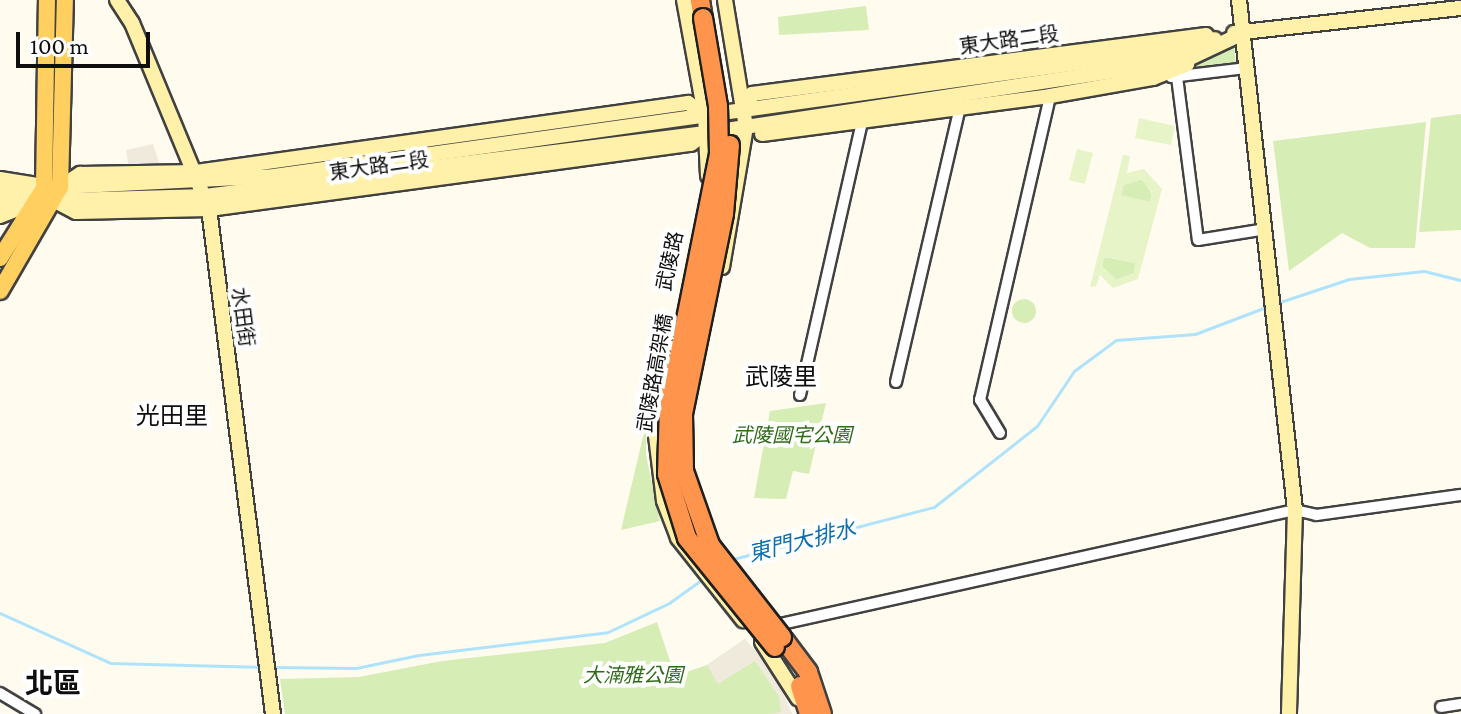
<!DOCTYPE html>
<meta charset="utf-8">
<style>
body{margin:0}
#map{position:relative;width:1461px;height:714px;overflow:hidden;background:#fffbef;font-family:"Crimson Pro","Noto Sans TC",serif}
div>[style]{position:absolute}
[style*='--x']{left:calc(var(--x)*1px);top:calc(var(--y)*1px);width:calc(var(--w)*1px);rotate:calc(var(--a)*1deg)}
.green>*{inset:0;background:#d6edb5}
.round{border-radius:50%}
.pitch>*{inset:0;background:#e7f4c8}
.plaza>*{inset:0;background:#f0eadd}
.stream>*{height:3px;margin:-1.5px;padding:0 1.5px;transform-origin:1.5px;border-radius:1.5px;background:#afe3fb}
.roads{filter:drop-shadow(2px 0 #414141) drop-shadow(-2px 0 #414141) drop-shadow(0 2px #414141) drop-shadow(0 -2px #414141)}
.street>*{height:10px;margin:-5px;padding:0 5px;transform-origin:5px;border-radius:5px;background:#fff}
.secondary>*{height:14px;margin:-7px;padding:0 7px;transform-origin:7px;border-radius:7px;background:#fff1aa}
.primary>*{height:16px;margin:-8px;padding:0 8px;transform-origin:8px;border-radius:8px;background:#ffcf5f}
.highway>*{height:18px;margin:-9px;padding:0 9px;transform-origin:9px;border-radius:9px;background:#ff944d}
.bridges{filter:drop-shadow(2px 0 #1f1f1f) drop-shadow(-2px 0 #1f1f1f) drop-shadow(0 2px #1f1f1f) drop-shadow(0 -2px #1f1f1f)}
.highway-bridge>*{height:18px;margin:-9px;padding:0 9px;transform-origin:9px;border-radius:9px;background:#ff944d}
span{translate:-50% -50%;white-space:nowrap;text-align:center;line-height:1.15;-webkit-text-stroke:8px #fff;paint-order:stroke}
.street-label{font-size:20px;color:#0e0e0e}
.park-label{font-size:20px;color:#2f6c18;font-style:italic}
.water-label{font-size:22px;color:#0c6fab;font-style:italic}
.quarter-label{font-size:24px;color:#0e0e0e}
.district-label{font-size:28px;color:#0e0e0e;font-weight:700}
.scale{position:absolute;left:16px;top:32px;width:134px;height:36px;box-sizing:border-box;border:4px solid #0e0e0e;border-top:0;padding-left:10px;font-size:24px;line-height:28px;white-space:nowrap;color:#0e0e0e;-webkit-text-stroke:6px #fff;paint-order:stroke}
</style>
<div id="map">
<div class="green">
<i style="clip-path:polygon(866px 6px,869px 30px,779px 35px,778px 17px)"></i>
<i style="clip-path:polygon(1234px 46px,1236px 66px,1176px 73px)"></i>
<i style="clip-path:polygon(1461px 114px,1461px 230px,1419px 232px,1431px 118px)"></i>
<i style="clip-path:polygon(1426px 122px,1415px 248px,1370px 248px,1342px 233px,1289px 271px,1273px 141px)"></i>
<i style="clip-path:polygon(1142px 179px,1152px 194px,1150px 202px,1121px 196px,1123px 185px)"></i>
<i style="clip-path:polygon(1104px 257px,1136px 263px,1134px 273px,1116px 280px,1102px 266px)"></i>
<i class="round" style="left:1012px;top:299px;width:24px;height:24px"></i>
<i style="clip-path:polygon(826px 403px,809px 474px,793px 471px,786px 499px,754px 498px,770px 411px)"></i>
<i style="clip-path:polygon(646px 424px,646px 455px,660px 521px,621px 530px)"></i>
<i style="clip-path:polygon(657px 622px,675px 676px,707px 665px,745px 639px,792px 714px,285px 714px,280px 679px,359px 677px,442px 661px,605px 643px)"></i>
</div>
<div class="pitch">
<i style="clip-path:polygon(1139px 118px,1175px 126px,1171px 145px,1135px 138px)"></i>
<i style="clip-path:polygon(1077px 149px,1093px 153px,1085px 184px,1069px 180px)"></i>
<i style="clip-path:polygon(evenodd,1123px 155px,1130px 156px,1127px 173px,1144px 169px,1162px 189px,1138px 279px,1113px 288px,1100px 275px,1096px 286px,1090px 287px,1123px 155px,1141px 179px,1152px 193px,1150px 202px,1121px 195px,1124px 185px,1141px 179px,1123px 155px,1105px 257px,1135px 263px,1134px 273px,1116px 280px,1102px 266px,1105px 257px)"></i>
</div>
<div class="plaza">
<i style="clip-path:polygon(153px 144px,161px 168px,129px 169px,126px 150px)"></i>
<i style="clip-path:polygon(745px 639px,775px 674px,792px 714px,769px 714px,781px 712px,779px 697px,755px 661px,718px 684px,707px 665px)"></i>
</div>
<div class="stream">
<i style="--x:1277;--y:303;--w:76;--a:-18.4"></i>
<i style="--x:1349;--y:279;--w:75;--a:-6.1"></i>
<i style="--x:1424;--y:271;--w:38;--a:14"></i>
<i style="--x:729;--y:560;--w:212;--a:-14.5"></i>
<i style="--x:934;--y:507;--w:131;--a:-38.2"></i>
<i style="--x:1037;--y:426;--w:66;--a:-56.1"></i>
<i style="--x:1074;--y:371;--w:52;--a:-36.4"></i>
<i style="--x:1116;--y:340;--w:79;--a:-4.3"></i>
<i style="--x:1195;--y:334;--w:76;--a:-20.8"></i>
<i style="--x:0;--y:613;--w:121;--a:24.4"></i>
<i style="--x:110;--y:663;--w:151;--a:1.5"></i>
<i style="--x:273;--y:667;--w:83;--a:0.7"></i>
<i style="--x:356;--y:668;--w:64;--a:-11.7"></i>
<i style="--x:419;--y:655;--w:190;--a:-6.9"></i>
<i style="--x:608;--y:632;--w:68;--a:-25.4"></i>
<i style="--x:669;--y:603;--w:43;--a:-35.5"></i>
</div>
<div class="roads">
<div class="street">
<i style="--x:1171;--y:77;--w:77;--a:-6.8"></i>
<i style="--x:1177;--y:77;--w:164;--a:82.7"></i>
<i style="--x:1198;--y:240;--w:69;--a:-9.2"></i>
<i style="--x:896;--y:382;--w:281;--a:-76.9"></i>
<i style="--x:800;--y:395;--w:280;--a:-77.2"></i>
<i style="--x:1000;--y:433;--w:39;--a:-121"></i>
<i style="--x:980;--y:400;--w:312;--a:-77"></i>
<i style="--x:772;--y:626;--w:536;--a:-12.51"></i>
<i style="--x:1295;--y:510;--w:22;--a:13"></i>
<i style="--x:1316;--y:515;--w:146;--a:-7.9"></i>
<i style="--x:0;--y:693;--w:41;--a:31"></i>
<i style="--x:1441;--y:707;--w:20;--a:-9"></i>
</div>
<div class="secondary">
<i style="--x:117;--y:0;--w:27;--a:57"></i>
<i style="--x:132;--y:23;--w:201;--a:67.5"></i>
<i style="--x:209;--y:209;--w:509;--a:82.78"></i>
<i style="--x:684;--y:0;--w:116;--a:79.6"></i>
<i style="--x:705;--y:114;--w:62;--a:87.2"></i>
<i style="--x:1239;--y:0;--w:513;--a:83.73"></i>
<i style="--x:1295;--y:510;--w:204;--a:91.7"></i>
<i style="--x:1234;--y:33;--w:228;--a:-6.3"></i>
<i style="--x:744;--y:110;--w:18;--a:-63"></i>
<i style="--x:752;--y:94;--w:458;--a:-7.4"></i>
<i style="--x:762;--y:134;--w:290;--a:-7.5"></i>
<i style="--x:1050;--y:96;--w:105;--a:-9.9"></i>
<i style="--x:1153;--y:78;--w:37;--a:-22"></i>
<i style="--x:0;--y:179;--w:36;--a:9"></i>
<i style="--x:62;--y:186;--w:22;--a:-34"></i>
<i style="--x:80;--y:174;--w:116;--a:-1"></i>
<i style="--x:196;--y:172;--w:497;--a:-8"></i>
<i style="--x:688;--y:103;--w:20;--a:33"></i>
<i style="--x:0;--y:190;--w:274;--a:-2.9"></i>
<i style="--x:274;--y:176;--w:905;--a:-8"></i>
<i style="--x:1170;--y:50;--w:46;--a:-13.7"></i>
<i style="--x:0;--y:202;--w:205;--a:-1.7"></i>
<i style="--x:205;--y:196;--w:504;--a:-7.18"></i>
<i style="--x:705;--y:133;--w:487;--a:-8.6"></i>
<i style="--x:1186;--y:60;--w:63;--a:-25.3"></i>
<i style="--x:57;--y:202;--w:21;--a:28"></i>
<i style="--x:76;--y:212;--w:133;--a:-1.3"></i>
<i style="--x:209;--y:209;--w:486;--a:-7.7"></i>
<i style="--x:691;--y:144;--w:18;--a:-38"></i>
<i style="--x:0;--y:216;--w:35;--a:-22"></i>
<i style="--x:722;--y:267;--w:142;--a:-80.3"></i>
<i style="--x:746;--y:127;--w:129;--a:-99.4"></i>
<i style="--x:668;--y:364;--w:73;--a:99.5"></i>
<i style="--x:656;--y:436;--w:65;--a:83"></i>
<i style="--x:664;--y:501;--w:40;--a:69"></i>
<i style="--x:678;--y:538;--w:105;--a:51.6"></i>
<i style="--x:762;--y:642;--w:67;--a:57.3"></i>
</div>
<div class="primary">
<i style="--x:0;--y:258;--w:83;--a:-57.8"></i>
<i style="--x:44;--y:188;--w:188;--a:-89.1"></i>
<i style="--x:0;--y:291;--w:120;--a:-60"></i>
<i style="--x:60;--y:187;--w:187;--a:-88.5"></i>
</div>
<div class="highway">
<i style="--x:700;--y:0;--w:18;--a:81"></i>
<i style="--x:784;--y:640;--w:40;--a:53"></i>
<i style="--x:808;--y:672;--w:44;--a:71.6"></i>
<i style="--x:800;--y:686;--w:29;--a:72"></i>
</div>
</div>
<div class="bridges">
<div class="highway-bridge">
<i style="--x:703;--y:18;--w:89;--a:80.3"></i>
<i style="--x:718;--y:106;--w:48;--a:88.8"></i>
<i style="--x:719;--y:154;--w:255;--a:101.3"></i>
<i style="--x:669;--y:404;--w:70;--a:91.6"></i>
<i style="--x:667;--y:474;--w:67;--a:72.6"></i>
<i style="--x:687;--y:538;--w:140;--a:51.1"></i>
<i style="--x:730;--y:145;--w:69;--a:95"></i>
<i style="--x:724;--y:214;--w:204;--a:101.6"></i>
<i style="--x:683;--y:414;--w:57;--a:89"></i>
<i style="--x:684;--y:471;--w:78;--a:70.6"></i>
<i style="--x:710;--y:545;--w:117;--a:52"></i>
</div>
</div>
<div class="street-label">
<span style="left:1009px;top:40px;rotate:-8deg">東大路二段</span>
<span style="left:379px;top:166px;rotate:-8deg">東大路二段</span>
<span style="left:670px;top:261px;rotate:-78deg">武陵路</span>
<span style="left:243px;top:317px;rotate:82deg">水田街</span>
<span style="left:655px;top:373px;rotate:-80deg">武陵路高架橋</span>
</div>
<div class="park-label">
<span style="left:792px;top:435px">武陵國宅公園</span>
<span style="left:633px;top:675px">大湳雅公園</span>
</div>
<div class="water-label">
<span style="left:802px;top:541px;rotate:-14deg">東門大排水</span>
</div>
<div class="quarter-label">
<span style="left:781px;top:377px">武陵里</span>
<span style="left:172px;top:416px">光田里</span>
</div>
<div class="district-label">
<span style="left:53px;top:684px">北區</span>
</div>
<div class="scale">100 m</div>
</div>
